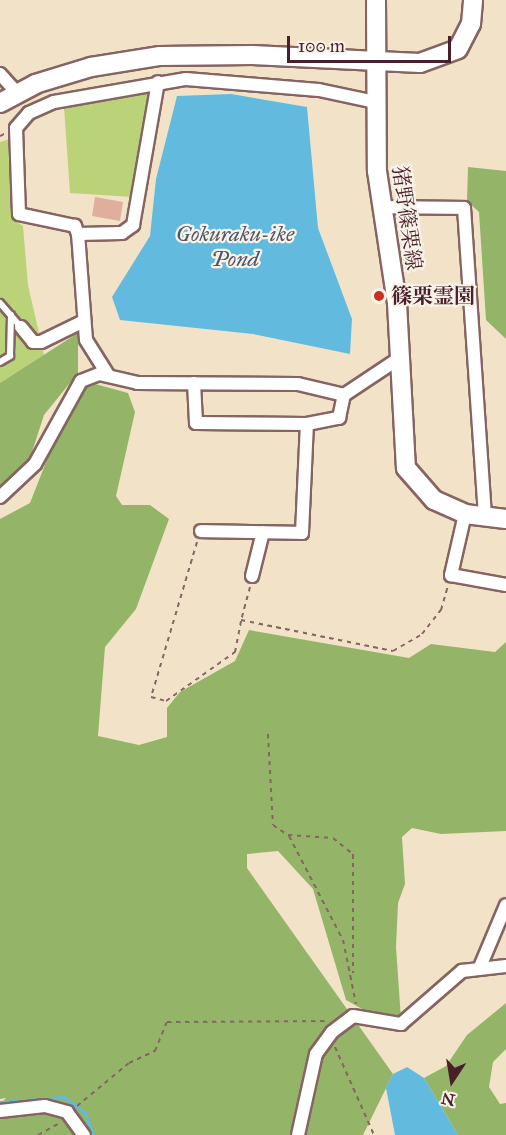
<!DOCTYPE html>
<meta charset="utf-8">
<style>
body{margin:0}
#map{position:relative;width:506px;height:1135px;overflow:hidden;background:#f2e3c8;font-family:"IM FELL Great Primer","Noto Serif JP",serif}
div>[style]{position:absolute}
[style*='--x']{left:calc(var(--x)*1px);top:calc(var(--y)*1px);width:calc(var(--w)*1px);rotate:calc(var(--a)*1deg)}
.green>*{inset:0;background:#bbd378}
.forest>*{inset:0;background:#94b568}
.water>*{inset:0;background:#62badf}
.stream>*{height:3px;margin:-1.5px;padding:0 1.5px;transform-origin:1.5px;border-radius:1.5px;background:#62badf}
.building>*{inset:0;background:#dfae9c}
.path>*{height:2px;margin-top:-1px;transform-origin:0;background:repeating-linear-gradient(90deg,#856462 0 4.5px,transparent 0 9px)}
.roads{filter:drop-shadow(2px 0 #856462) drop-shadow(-2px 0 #856462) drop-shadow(0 2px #856462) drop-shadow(0 -2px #856462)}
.lane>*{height:6px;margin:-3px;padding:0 3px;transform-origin:3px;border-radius:3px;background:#fff}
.street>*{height:12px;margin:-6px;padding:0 6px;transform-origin:6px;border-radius:6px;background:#fff}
.secondary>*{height:18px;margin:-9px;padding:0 9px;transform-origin:9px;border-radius:9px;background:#fff}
.dots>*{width:16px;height:16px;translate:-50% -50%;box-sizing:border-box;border:3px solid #f7f3e8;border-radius:50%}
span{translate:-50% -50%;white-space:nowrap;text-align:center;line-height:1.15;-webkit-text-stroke:4.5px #f7f3e8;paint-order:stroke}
.street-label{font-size:21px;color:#4a1f2b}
.poi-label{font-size:21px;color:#4a1f2b;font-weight:700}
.left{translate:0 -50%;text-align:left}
.water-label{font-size:22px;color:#52556a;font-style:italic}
.north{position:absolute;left:422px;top:1051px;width:60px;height:60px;-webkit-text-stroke:4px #f7f3e8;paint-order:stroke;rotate:192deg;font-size:16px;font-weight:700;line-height:24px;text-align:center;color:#4a1f2b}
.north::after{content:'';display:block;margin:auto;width:21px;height:27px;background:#4a1f2b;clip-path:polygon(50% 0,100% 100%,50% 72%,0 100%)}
.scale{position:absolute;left:287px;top:36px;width:164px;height:27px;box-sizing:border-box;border:3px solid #4a1f2b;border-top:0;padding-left:8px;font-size:18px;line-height:21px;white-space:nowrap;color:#4a1f2b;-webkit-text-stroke:4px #f7f3e8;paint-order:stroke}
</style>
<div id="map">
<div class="green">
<i style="clip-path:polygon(142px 90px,150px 95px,132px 197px,70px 193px,64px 107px)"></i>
<i style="clip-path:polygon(13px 138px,18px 223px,23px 226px,28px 285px,44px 355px,0 383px,0 142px)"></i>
</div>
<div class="forest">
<i style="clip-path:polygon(468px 167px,506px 171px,506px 339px,486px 320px,479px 212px,467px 201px)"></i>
<i style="clip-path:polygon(78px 333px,78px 373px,44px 415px,20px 489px,0 498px,0 383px)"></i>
<i style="clip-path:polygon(84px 381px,128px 393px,135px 412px,116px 496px,122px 505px,150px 505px,169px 519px,136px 609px,105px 647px,98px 736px,139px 745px,167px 737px,167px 708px,180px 692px,235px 661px,249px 630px,409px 658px,431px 644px,495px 652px,506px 642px,506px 831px,441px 834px,412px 828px,402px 837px,405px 884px,398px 903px,396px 947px,401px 1019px,373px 1015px,346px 1000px,313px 889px,278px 851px,247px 854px,247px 868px,393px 1074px,363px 1135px,0 1135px,0 1105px,6px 1098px,0 1099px,0 519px,30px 503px,75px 388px)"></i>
<i style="clip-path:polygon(506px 1003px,506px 1049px,493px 1062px,489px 1087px,500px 1104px,506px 1103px,506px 1135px,458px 1135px,424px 1078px,446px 1066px,467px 1035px)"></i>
</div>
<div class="water">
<i style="clip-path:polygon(231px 94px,307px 107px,318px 228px,352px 319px,350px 354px,253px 334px,120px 320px,112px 297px,150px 236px,156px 179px,177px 96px)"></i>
<i style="clip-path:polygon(407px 1067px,424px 1078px,458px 1135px,395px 1135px,386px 1088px,393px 1074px)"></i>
</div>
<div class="stream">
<i style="--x:0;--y:1102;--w:64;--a:-4.5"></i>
<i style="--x:64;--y:1097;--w:26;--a:37"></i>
<i style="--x:85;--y:1113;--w:23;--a:70"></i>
</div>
<div class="building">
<i style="clip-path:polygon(95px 197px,123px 202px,120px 221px,92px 216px)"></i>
</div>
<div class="path">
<i style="--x:0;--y:136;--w:7;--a:-27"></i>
<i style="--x:197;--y:542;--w:162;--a:106.5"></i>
<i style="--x:151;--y:697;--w:16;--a:15"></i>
<i style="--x:166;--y:701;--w:85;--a:-35.4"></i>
<i style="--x:235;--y:652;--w:33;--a:-79"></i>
<i style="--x:250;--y:587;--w:34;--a:105"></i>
<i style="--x:241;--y:620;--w:155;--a:11.5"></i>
<i style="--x:393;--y:651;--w:34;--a:-30"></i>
<i style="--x:422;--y:634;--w:31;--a:-52"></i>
<i style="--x:441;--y:610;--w:25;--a:-74"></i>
<i style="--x:268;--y:734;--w:91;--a:86.9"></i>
<i style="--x:273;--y:825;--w:18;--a:34"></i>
<i style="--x:288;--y:835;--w:45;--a:3.8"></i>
<i style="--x:333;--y:838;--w:26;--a:39"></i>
<i style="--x:353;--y:854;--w:119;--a:90"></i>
<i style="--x:289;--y:836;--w:117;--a:62.6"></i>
<i style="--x:343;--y:940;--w:65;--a:78.5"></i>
<i style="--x:335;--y:1047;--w:96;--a:66.1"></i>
<i style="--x:77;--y:1106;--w:67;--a:-39.6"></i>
<i style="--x:129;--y:1063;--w:29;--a:-25"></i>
<i style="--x:155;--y:1051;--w:31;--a:-68"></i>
<i style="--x:167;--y:1022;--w:161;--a:-0.4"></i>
<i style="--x:38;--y:1135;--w:26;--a:-29"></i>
</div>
<div class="roads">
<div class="lane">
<i style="--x:0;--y:303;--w:32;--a:49"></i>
<i style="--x:0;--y:362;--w:12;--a:-31"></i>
<i style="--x:10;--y:356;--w:41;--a:-88.6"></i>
</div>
<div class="street">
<i style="--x:0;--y:74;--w:27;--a:48"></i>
<i style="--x:380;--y:207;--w:84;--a:0.7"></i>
<i style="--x:464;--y:208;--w:309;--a:86.1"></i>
<i style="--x:78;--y:234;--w:9;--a:-111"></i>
<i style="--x:75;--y:226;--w:57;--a:-167.9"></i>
<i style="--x:19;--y:214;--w:86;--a:-92"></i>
<i style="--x:16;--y:128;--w:20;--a:-49"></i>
<i style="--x:29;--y:113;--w:27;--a:-24"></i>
<i style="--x:54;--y:102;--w:134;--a:-9.9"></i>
<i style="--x:186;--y:79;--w:133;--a:4.7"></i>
<i style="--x:319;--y:90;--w:57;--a:12.1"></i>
<i style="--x:21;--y:327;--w:19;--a:51"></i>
<i style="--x:33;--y:342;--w:8;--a:0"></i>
<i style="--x:41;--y:342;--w:48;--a:-26"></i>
<i style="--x:108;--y:375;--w:41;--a:-122.2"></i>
<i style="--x:86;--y:340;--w:106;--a:-94.3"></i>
<i style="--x:78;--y:234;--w:44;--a:-1.3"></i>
<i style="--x:122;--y:233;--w:14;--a:-36"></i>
<i style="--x:133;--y:225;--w:145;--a:-80.1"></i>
<i style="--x:194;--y:383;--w:40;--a:87.1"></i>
<i style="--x:196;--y:423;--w:111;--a:0.5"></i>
<i style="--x:307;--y:424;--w:33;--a:-11"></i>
<i style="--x:339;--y:418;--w:24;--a:-78"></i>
<i style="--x:0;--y:497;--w:48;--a:-43.3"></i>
<i style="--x:35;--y:464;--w:95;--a:-61"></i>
<i style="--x:81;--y:381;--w:19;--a:-21"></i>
<i style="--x:99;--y:374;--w:39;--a:13"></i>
<i style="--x:137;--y:383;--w:161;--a:0.4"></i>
<i style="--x:298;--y:384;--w:47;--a:13.4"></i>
<i style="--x:344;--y:395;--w:65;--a:-33.7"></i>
<i style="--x:465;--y:514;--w:63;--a:102.9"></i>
<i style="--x:451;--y:575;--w:56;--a:10.3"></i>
<i style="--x:201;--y:531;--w:101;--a:1.1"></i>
<i style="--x:302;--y:533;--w:109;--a:-87.4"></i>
<i style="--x:252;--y:576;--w:45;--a:-76"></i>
<i style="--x:480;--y:967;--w:67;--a:-67.2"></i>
<i style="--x:0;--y:1111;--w:45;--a:-6.3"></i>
<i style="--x:45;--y:1106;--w:23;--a:15"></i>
<i style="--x:67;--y:1112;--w:29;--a:54"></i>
<i style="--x:298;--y:1135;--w:83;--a:-77.5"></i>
<i style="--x:316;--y:1054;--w:27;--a:-54"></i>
<i style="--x:332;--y:1032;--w:26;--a:-37"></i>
<i style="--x:353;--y:1016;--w:49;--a:9.5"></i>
<i style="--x:401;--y:1024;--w:81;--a:-41"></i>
<i style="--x:462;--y:971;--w:44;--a:-6.5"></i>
</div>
<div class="secondary">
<i style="--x:376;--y:0;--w:171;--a:89.7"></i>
<i style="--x:377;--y:171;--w:134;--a:81.4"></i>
<i style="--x:397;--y:303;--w:165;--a:86.9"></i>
<i style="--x:406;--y:468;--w:43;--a:48.8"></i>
<i style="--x:434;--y:500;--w:34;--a:24"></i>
<i style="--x:465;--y:514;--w:41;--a:7"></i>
<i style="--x:0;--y:103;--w:40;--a:-28"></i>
<i style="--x:35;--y:84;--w:59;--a:-16.9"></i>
<i style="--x:91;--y:67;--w:70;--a:-9.1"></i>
<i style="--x:160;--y:56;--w:92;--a:-0.6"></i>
<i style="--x:252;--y:55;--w:168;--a:2.7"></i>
<i style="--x:420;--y:63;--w:40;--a:-20.2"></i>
<i style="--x:458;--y:49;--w:28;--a:-63"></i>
<i style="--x:471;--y:24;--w:24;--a:-85"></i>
</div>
</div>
<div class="dots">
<i style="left:379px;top:296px;background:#c8321e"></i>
</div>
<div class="street-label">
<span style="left:407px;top:218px;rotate:82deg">猪野篠栗線</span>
</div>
<div class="poi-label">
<span class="left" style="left:391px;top:296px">篠栗霊園</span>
</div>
<div class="water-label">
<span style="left:235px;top:246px">Gokuraku-ike<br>Pond</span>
</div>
<div class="north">N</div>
<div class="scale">100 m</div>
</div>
